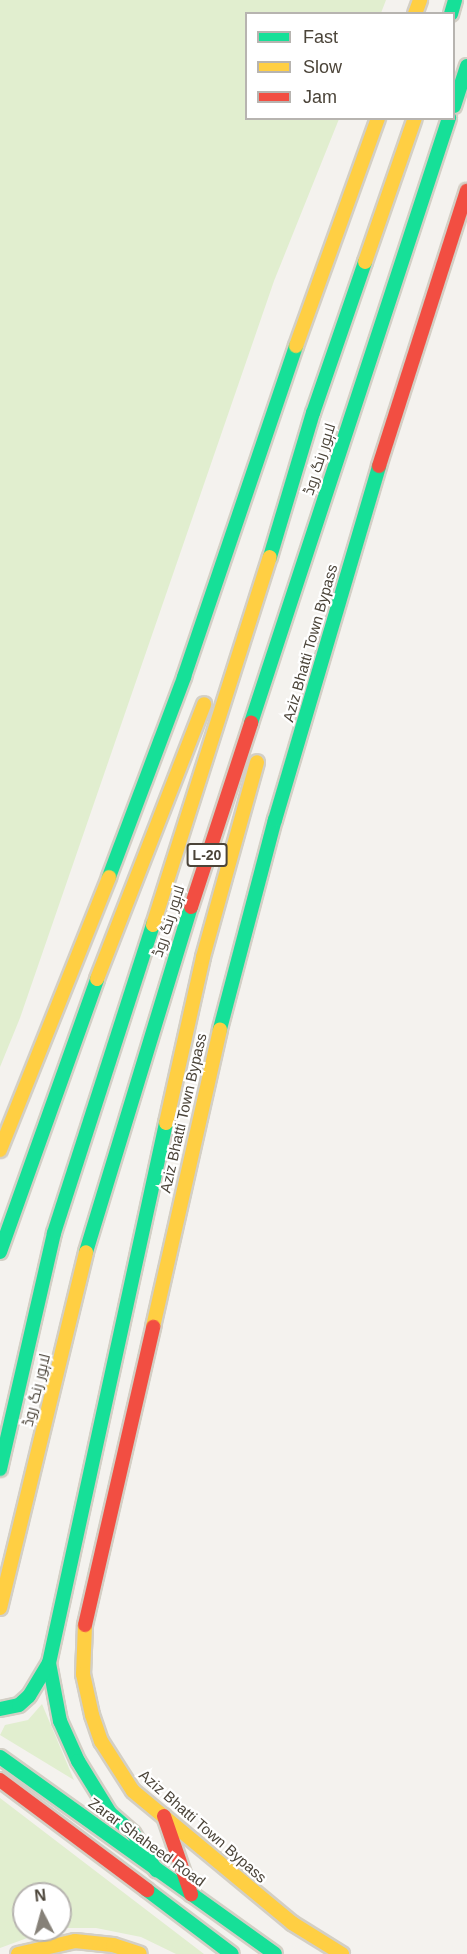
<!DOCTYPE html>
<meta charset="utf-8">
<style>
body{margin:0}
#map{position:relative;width:467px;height:1954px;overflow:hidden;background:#f4f2ee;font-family:Helvetica,Cairo,sans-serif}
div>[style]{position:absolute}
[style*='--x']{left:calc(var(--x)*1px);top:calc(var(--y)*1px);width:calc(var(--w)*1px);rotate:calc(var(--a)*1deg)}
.green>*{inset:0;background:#e1eecf}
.roads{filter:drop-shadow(2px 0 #d3cfc5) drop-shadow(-2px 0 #d3cfc5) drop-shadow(0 2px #d3cfc5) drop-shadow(0 -2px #d3cfc5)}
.fast>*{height:14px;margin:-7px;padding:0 7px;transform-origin:7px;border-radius:7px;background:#16e098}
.slow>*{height:14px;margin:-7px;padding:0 7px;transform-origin:7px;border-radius:7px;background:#ffcf43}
.jam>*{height:14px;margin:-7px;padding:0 7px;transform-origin:7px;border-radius:7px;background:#f24e42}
span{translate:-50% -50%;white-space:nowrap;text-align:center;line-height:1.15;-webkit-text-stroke:4.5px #fff;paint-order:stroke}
.shield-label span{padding:2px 4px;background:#fff;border:2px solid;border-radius:4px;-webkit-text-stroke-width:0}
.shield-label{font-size:14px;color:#4b4439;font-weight:700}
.street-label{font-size:15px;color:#4b4439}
.legend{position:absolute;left:245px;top:12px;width:210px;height:108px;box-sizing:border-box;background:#fff;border:2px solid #b7b4b0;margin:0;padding:8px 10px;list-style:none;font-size:18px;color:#4b4439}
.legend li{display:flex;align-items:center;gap:12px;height:30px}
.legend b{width:30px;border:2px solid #b7b4b0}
.north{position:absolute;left:12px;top:1882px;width:60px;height:60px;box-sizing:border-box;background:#fff;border:2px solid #b7b4b0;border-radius:50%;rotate:354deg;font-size:16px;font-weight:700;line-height:24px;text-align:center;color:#4b4439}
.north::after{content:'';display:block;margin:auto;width:21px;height:27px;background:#868178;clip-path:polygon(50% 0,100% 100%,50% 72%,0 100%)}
</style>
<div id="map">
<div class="green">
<i style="clip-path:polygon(0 0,386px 0,381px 13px,246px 14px,246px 118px,339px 119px,274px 281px,20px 1018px,0 1067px)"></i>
<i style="clip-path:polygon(42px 1704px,74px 1780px,0 1735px,5px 1725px,28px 1720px)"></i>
<i style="clip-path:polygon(0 1798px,204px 1954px,176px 1954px,141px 1937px,96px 1928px,60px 1928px,60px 1894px,24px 1894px,24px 1930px,49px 1930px,0 1948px)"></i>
</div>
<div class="roads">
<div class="fast">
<i style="--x:451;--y:14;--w:15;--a:-74"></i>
<i style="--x:454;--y:106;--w:42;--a:-72"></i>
<i style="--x:270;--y:557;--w:150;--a:-73.4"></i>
<i style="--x:313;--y:413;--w:160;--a:-71"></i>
<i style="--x:251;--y:723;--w:637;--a:-71.88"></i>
<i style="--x:109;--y:877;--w:214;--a:-69.4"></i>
<i style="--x:184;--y:677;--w:349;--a:-71.3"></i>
<i style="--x:220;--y:1029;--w:216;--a:-75.3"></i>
<i style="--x:275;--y:820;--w:369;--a:-73.6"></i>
<i style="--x:0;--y:1252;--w:290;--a:-70.4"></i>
<i style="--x:86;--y:1252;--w:361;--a:-73.1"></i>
<i style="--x:0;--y:1469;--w:242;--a:-77.1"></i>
<i style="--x:54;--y:1233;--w:324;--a:-72.2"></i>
<i style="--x:49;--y:1663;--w:59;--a:79.3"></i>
<i style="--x:60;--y:1721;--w:44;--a:65.8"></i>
<i style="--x:78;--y:1761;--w:61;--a:58.4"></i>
<i style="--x:110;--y:1813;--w:30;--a:41"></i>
<i style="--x:133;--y:1833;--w:44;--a:58.1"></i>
<i style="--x:0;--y:1709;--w:19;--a:-12"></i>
<i style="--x:19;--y:1705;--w:13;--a:-42"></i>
<i style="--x:29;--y:1696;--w:39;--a:-59"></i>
<i style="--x:49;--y:1663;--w:553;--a:-77.77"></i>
<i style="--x:0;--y:1757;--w:338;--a:35.6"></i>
<i style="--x:147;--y:1890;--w:106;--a:37"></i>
</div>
<div class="slow">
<i style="--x:415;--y:14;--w:15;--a:-70"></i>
<i style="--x:365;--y:262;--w:152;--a:-70.9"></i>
<i style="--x:296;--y:346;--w:242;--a:-70.2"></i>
<i style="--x:153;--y:925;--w:386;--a:-72.4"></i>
<i style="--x:97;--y:979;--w:295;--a:-68.7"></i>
<i style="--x:166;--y:1123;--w:170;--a:-77.4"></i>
<i style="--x:203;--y:957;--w:202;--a:-74.5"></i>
<i style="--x:0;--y:1150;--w:294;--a:-68.2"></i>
<i style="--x:153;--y:1327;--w:305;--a:-77.3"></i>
<i style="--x:0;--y:1608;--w:366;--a:-76.4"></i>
<i style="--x:85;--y:1625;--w:49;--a:92.3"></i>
<i style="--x:83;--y:1674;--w:42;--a:77.6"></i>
<i style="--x:92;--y:1715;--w:28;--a:71"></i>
<i style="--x:101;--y:1741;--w:59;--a:57.4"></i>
<i style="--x:133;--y:1791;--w:207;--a:39.7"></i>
<i style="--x:292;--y:1923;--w:59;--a:31.8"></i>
<i style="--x:18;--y:1954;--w:58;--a:-12.8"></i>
<i style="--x:75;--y:1941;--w:38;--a:6"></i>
<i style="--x:113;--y:1945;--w:28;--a:18"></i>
</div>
<div class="jam">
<i style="--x:379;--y:466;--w:289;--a:-72.3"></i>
<i style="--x:191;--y:907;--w:194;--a:-71.9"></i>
<i style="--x:85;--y:1625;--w:306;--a:-77.1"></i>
<i style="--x:0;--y:1780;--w:184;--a:36.8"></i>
<i style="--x:164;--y:1816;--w:83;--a:70.9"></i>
</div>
</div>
<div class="shield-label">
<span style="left:207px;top:855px">L-20</span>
</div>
<div class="street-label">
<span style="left:319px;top:459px;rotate:-72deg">لاہور رنگ روڈ</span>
<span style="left:310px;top:643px;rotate:-74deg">Aziz Bhatti Town Bypass</span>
<span style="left:168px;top:921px;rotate:-72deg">لاہور رنگ روڈ</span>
<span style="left:183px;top:1113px;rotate:-77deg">Aziz Bhatti Town Bypass</span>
<span style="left:36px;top:1390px;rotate:-76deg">لاہور رنگ روڈ</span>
<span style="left:203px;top:1826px;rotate:41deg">Aziz Bhatti Town Bypass</span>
<span style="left:147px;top:1842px;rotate:36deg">Zarar Shaheed Road</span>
</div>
<ul class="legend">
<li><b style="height:8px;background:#16e098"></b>Fast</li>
<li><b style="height:8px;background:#ffcf43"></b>Slow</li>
<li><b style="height:8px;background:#f24e42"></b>Jam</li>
</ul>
<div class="north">N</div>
</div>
